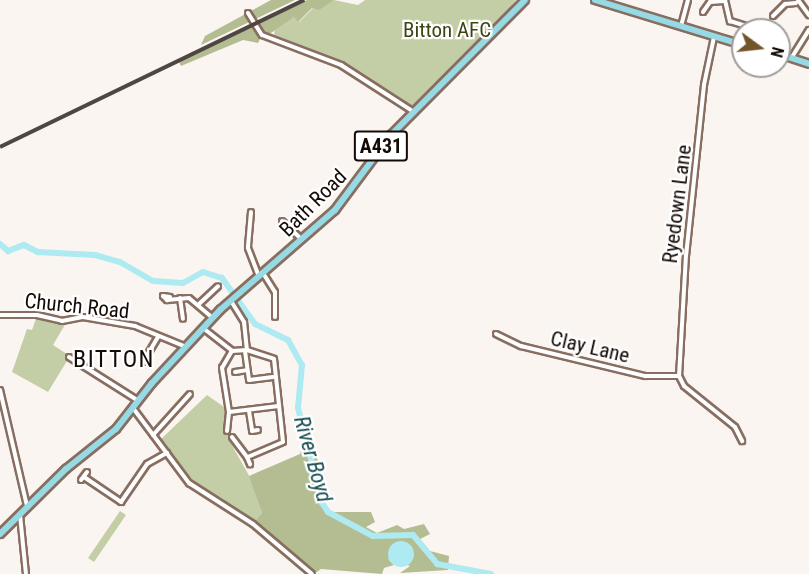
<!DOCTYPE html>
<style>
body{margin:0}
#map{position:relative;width:809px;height:574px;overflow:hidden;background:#fbf5f2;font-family:"Roboto Condensed",sans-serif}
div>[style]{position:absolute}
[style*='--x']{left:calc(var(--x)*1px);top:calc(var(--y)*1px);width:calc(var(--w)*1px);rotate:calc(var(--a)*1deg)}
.green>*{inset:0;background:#c4cea6}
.forest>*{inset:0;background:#b3bd91}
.water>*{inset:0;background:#aeeaf1}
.round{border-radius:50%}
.river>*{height:6px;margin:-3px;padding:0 3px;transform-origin:3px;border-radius:3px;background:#aeeaf1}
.roads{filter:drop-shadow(2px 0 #886e60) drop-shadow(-2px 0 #886e60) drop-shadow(0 2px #886e60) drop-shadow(0 -2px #886e60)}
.minor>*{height:4px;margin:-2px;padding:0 2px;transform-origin:2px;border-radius:2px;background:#fff}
.primary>*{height:6px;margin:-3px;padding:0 3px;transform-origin:3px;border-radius:3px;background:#96dae5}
.rail>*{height:4px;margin-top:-2px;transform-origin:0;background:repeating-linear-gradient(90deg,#fff 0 4.5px,#4f4642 0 9px);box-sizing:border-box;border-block:2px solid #4f4642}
span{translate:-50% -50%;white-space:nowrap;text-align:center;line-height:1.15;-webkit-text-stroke:4.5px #fff;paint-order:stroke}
.shield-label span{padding:2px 4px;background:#fff;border:2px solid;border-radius:4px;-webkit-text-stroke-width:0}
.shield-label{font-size:20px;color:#140a06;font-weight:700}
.park-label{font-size:21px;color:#3c4512}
.street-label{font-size:21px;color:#140a06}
.water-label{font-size:22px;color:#174c51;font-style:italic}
.quarter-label{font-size:24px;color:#140a06;letter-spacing:1.5px}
.north{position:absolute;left:731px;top:18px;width:60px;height:60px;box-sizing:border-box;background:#fff;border:2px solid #a19d9b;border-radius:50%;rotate:105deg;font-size:16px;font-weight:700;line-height:24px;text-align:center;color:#140a06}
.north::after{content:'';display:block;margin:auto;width:21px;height:27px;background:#725629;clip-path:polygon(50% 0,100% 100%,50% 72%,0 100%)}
</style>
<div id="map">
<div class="green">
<i style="clip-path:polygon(334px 0,358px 5px,365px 0,516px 0,474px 50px,413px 107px,344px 62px,274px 35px,275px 28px,294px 17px,299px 22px,313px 8px)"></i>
<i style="clip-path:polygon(37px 316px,66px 323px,53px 345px,70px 356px,48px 392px,12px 372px,27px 329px,32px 330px)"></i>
<i style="clip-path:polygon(207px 395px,224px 407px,229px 440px,251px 479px,262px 513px,254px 522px,196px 484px,160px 440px)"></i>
<i style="clip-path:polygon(120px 511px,126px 515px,94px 562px,88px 558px)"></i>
</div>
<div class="forest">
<i style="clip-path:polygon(271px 0,295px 0,201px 45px,205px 36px)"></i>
<i style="clip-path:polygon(307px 0,334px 0,319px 10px,312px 8px,298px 22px,294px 17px,268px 35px,263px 33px,258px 43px,243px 40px,181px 66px,179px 62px)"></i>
<i style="clip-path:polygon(307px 428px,317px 457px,322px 503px,328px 512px,371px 512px,375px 522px,366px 527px,377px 533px,397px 525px,404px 529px,424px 524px,430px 534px,420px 539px,430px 551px,449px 556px,448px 570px,400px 573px,410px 566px,388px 559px,394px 565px,384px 568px,382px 574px,321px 569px,314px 574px,254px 522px,262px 513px,249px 476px,300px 454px)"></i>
</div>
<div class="water">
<i class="round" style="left:388px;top:541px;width:26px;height:26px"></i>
</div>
<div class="river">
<i style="--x:0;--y:244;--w:11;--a:41"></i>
<i style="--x:8;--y:251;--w:17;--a:-21"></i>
<i style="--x:24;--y:245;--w:16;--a:27"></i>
<i style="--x:38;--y:252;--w:57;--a:3"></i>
<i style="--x:95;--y:255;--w:26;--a:16"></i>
<i style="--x:120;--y:262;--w:38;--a:30"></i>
<i style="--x:153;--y:281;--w:30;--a:4"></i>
<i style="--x:183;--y:283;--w:23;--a:-29"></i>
<i style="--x:203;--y:272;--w:20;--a:18"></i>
<i style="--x:222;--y:278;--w:57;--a:54.3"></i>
<i style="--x:255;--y:324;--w:37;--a:26"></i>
<i style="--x:288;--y:340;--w:29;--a:61"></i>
<i style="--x:302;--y:365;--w:43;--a:95.3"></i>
<i style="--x:298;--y:408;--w:98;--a:75.8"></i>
<i style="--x:322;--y:503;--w:11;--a:56"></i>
<i style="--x:328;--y:512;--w:51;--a:28.1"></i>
<i style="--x:373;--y:536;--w:40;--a:-1.4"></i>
<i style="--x:413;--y:535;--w:38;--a:50"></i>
<i style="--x:437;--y:564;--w:55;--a:10.5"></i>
</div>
<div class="roads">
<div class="minor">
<i style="--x:725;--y:0;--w:22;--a:77"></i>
<i style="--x:730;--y:21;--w:31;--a:17"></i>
<i style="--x:798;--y:0;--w:19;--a:54"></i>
<i style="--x:703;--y:12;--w:12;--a:-55"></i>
<i style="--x:710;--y:2;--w:14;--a:-4"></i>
<i style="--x:248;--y:13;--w:26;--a:58"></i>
<i style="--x:262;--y:35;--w:85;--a:20.8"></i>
<i style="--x:341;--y:65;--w:87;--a:32.8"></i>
<i style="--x:773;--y:16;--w:17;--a:-45"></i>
<i style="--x:785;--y:4;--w:11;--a:-5"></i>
<i style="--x:681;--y:26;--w:27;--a:-75"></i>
<i style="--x:714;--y:37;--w:49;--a:101.8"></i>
<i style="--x:704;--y:85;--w:171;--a:96"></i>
<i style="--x:686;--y:255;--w:121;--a:93.3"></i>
<i style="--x:679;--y:376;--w:11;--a:63"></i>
<i style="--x:684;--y:386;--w:65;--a:38.8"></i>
<i style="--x:735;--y:427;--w:16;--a:63"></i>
<i style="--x:792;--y:57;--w:32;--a:-58"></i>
<i style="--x:251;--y:212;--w:36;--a:95"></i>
<i style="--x:248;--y:248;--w:30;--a:69"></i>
<i style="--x:282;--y:221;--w:26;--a:43"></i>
<i style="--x:263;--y:273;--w:22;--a:58"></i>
<i style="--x:275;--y:292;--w:25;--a:90"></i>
<i style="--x:170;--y:297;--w:7;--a:-172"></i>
<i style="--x:163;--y:296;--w:6;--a:45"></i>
<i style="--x:167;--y:300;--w:22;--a:-5"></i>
<i style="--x:189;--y:298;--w:31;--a:40"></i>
<i style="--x:180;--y:298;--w:21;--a:82"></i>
<i style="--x:231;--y:301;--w:25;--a:58"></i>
<i style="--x:244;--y:322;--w:28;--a:84"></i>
<i style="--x:247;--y:350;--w:28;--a:18"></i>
<i style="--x:274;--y:359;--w:83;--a:83.8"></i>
<i style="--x:283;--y:442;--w:39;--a:157"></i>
<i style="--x:247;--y:457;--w:25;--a:-127"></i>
<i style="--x:199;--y:304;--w:26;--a:-43"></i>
<i style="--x:0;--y:315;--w:37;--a:0"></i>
<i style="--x:37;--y:315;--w:26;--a:13"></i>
<i style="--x:62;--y:321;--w:21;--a:-11"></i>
<i style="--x:83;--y:317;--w:53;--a:9.8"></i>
<i style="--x:135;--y:326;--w:53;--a:22.2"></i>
<i style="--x:203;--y:328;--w:37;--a:38"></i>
<i style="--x:232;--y:351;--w:15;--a:-4"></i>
<i style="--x:496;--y:334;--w:28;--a:26"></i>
<i style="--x:521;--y:346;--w:128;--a:13.6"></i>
<i style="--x:645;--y:376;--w:34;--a:0"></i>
<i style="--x:245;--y:351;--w:29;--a:82"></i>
<i style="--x:249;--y:380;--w:24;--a:-7"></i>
<i style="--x:69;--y:357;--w:80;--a:32.3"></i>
<i style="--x:143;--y:362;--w:29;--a:-59"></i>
<i style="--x:235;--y:372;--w:12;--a:-9"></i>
<i style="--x:0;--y:390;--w:119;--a:76.9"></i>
<i style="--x:133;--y:408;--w:94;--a:53.3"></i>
<i style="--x:189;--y:483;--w:76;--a:32.6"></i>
<i style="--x:253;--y:524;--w:77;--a:40.3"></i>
<i style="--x:249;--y:411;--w:20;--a:81"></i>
<i style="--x:252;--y:431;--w:6;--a:-9"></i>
<i style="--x:229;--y:412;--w:45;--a:-99"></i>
<i style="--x:222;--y:368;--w:20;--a:-60"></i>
<i style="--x:229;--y:412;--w:50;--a:-6.8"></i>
<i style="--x:227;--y:431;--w:19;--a:-84"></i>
<i style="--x:153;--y:435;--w:55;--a:-47.9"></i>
<i style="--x:247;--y:457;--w:8;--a:67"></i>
<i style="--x:84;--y:477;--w:45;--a:34"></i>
<i style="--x:121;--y:502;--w:46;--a:-55.6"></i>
<i style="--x:147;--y:464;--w:23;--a:-29"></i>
<i style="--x:81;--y:480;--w:10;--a:-53"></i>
<i style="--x:20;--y:515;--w:59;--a:84.2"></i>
</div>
<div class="primary">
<i style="--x:595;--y:0;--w:155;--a:16.9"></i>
<i style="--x:779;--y:54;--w:32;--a:18"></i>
<i style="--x:0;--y:534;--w:93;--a:-44.6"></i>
<i style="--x:66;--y:469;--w:64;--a:-38.7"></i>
<i style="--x:116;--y:429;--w:58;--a:-52"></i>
<i style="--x:152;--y:383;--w:100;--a:-47"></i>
<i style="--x:220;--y:310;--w:152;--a:-41"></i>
<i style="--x:335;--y:210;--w:94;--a:-53.3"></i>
<i style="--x:391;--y:135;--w:190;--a:-45.2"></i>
</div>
</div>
<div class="rail">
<i style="--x:0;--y:147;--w:338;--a:-25.8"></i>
</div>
<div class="shield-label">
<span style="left:381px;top:146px">A431</span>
</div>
<div class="park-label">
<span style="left:447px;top:30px">Bitton AFC</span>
</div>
<div class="street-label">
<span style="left:313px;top:203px;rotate:-45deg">Bath Road</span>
<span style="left:677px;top:204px;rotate:-83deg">Ryedown Lane</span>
<span style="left:77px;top:306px;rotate:6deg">Church Road</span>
<span style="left:590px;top:347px;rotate:13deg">Clay Lane</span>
</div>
<div class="water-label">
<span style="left:313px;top:459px;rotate:74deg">River Boyd</span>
</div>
<div class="quarter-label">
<span style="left:114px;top:360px">BITTON</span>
</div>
<div class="north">N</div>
</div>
